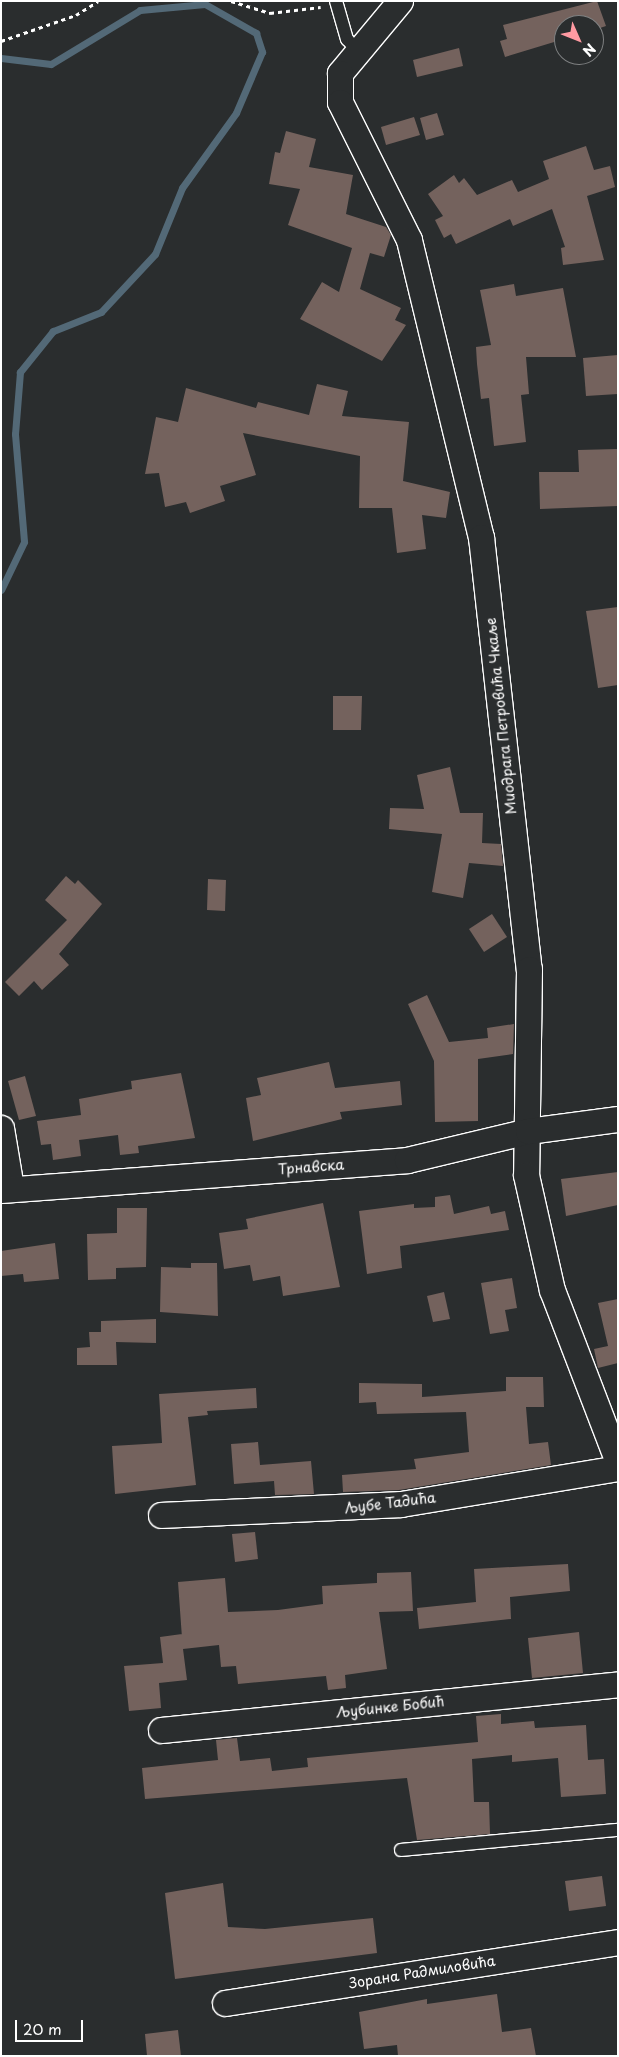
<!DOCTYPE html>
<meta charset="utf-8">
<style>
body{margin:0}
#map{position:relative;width:619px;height:2057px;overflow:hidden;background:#2a2d2e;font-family:"Playpen Sans",sans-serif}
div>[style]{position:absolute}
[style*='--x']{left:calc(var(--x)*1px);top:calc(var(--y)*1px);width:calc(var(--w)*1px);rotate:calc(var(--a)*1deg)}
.stream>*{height:7px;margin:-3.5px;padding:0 3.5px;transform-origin:3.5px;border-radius:3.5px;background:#536977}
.building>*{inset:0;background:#74625d}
.path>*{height:3px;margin-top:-1.5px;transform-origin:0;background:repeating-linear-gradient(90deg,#fff 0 4px,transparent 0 8px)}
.roads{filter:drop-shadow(1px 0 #fff) drop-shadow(-1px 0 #fff) drop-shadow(0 1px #fff) drop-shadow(0 -1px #fff)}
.service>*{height:12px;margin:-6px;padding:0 6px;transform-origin:6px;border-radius:6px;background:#2a2d2e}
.minor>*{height:25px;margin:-12.5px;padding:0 12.5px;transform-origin:12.5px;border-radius:12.5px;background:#2a2d2e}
span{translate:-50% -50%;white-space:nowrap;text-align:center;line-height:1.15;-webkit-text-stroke:4px #2a2d2e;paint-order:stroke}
.street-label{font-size:14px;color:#fff}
.frame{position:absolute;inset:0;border:2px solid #fff;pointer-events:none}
.north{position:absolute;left:554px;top:15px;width:50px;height:50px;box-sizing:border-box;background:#2a2d2e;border:1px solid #7f8182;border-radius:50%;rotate:134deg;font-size:14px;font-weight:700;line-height:20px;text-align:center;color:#fff}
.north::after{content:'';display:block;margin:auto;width:18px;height:22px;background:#ff9aa2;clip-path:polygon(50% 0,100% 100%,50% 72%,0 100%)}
.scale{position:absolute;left:15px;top:2020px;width:68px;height:22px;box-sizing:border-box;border:2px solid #fff;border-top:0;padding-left:6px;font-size:15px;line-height:18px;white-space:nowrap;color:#fff;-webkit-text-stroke:4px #2a2d2e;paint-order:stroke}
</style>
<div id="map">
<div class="stream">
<i style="--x:1;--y:58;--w:50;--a:6.8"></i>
<i style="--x:51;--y:64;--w:104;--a:-31.2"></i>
<i style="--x:140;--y:10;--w:65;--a:-5.3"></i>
<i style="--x:205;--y:4;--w:59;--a:29.6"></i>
<i style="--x:256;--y:33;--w:20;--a:72"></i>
<i style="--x:262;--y:52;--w:66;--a:113.1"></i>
<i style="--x:236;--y:113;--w:92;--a:125.8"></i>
<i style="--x:182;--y:188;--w:71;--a:112.2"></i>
<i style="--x:155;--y:254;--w:79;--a:133"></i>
<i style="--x:101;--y:312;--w:52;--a:158.4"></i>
<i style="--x:53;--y:331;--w:53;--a:128.8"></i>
<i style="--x:20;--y:372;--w:62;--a:94.6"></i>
<i style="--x:15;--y:434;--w:108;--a:85.2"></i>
<i style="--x:24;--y:542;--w:53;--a:115.6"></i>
</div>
<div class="building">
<i style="clip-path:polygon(597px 1px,606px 26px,594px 30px,594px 25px,564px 25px,564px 39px,505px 57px,500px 41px,507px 39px,503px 25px)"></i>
<i style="clip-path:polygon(459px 48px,463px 66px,417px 77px,413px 60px)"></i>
<i style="clip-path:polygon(437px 113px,444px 135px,426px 140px,420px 118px)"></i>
<i style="clip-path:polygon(414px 117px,420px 135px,386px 145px,381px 127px)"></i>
<i style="clip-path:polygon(286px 131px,316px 139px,309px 167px,353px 175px,346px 214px,386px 227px,391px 235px,384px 257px,370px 253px,360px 289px,401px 308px,395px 320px,406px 325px,382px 361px,300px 319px,322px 282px,339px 292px,352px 248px,288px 225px,300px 189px,269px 184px,275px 152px,280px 153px)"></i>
<i style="clip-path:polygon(586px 146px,594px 170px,610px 166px,615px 187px,587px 196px,604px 260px,563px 265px,561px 248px,565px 247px,552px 209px,513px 226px,510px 219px,456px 244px,451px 234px,444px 238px,435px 220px,443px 216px,428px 194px,454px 175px,459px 183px,464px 178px,477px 195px,512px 180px,518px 192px,549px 179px,543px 161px)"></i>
<i style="clip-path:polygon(514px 284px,516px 296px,563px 288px,576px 357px,526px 357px,529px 394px,521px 395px,526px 442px,494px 446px,489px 398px,481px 399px,477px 364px,476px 347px,491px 345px,480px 290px)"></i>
<i style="clip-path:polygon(618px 355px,618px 394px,586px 396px,583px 358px)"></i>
<i style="clip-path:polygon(317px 384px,348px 391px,342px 416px,409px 422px,403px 481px,450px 492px,446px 518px,422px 515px,426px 549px,397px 553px,392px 508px,359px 508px,360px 456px,243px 433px,256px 475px,220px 486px,225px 501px,190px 513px,186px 502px,165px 507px,159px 473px,145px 474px,156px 417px,178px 422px,186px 388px,256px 408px,258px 402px,309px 415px)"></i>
<i style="clip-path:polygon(618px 449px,618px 506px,540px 509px,539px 472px,579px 472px,578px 450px)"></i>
<i style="clip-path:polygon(618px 607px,618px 685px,598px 688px,586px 611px)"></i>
<i style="clip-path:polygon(333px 696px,362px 696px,361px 730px,333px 730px)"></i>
<i style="clip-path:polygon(450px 767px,460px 813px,483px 813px,482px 843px,501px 844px,503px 866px,469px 863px,463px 898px,432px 892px,442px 834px,389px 829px,390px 808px,424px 809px,417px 775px)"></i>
<i style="clip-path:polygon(66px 876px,75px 884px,78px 880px,102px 904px,59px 954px,69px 965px,42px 990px,34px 981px,19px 996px,5px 982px,67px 920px,45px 900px)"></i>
<i style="clip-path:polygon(208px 879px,226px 880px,225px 911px,207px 910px)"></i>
<i style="clip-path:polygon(492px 914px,507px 937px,484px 952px,469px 929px)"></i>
<i style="clip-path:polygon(427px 995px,449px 1042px,488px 1038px,487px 1028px,514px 1024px,513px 1054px,478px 1059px,478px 1121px,435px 1122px,434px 1061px,408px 1004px)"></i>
<i style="clip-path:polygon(329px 1062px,335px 1088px,400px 1081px,402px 1105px,340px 1112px,342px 1119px,253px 1141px,246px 1098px,261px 1095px,257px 1078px)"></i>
<i style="clip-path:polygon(181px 1073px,195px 1138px,138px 1146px,139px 1153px,120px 1155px,118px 1135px,79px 1140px,81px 1156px,53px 1160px,51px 1144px,41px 1145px,37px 1121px,81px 1115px,79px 1099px,132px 1089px,131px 1081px)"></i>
<i style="clip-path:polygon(25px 1076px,36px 1116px,19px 1120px,8px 1081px)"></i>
<i style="clip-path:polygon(618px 1172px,618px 1205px,566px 1216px,561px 1179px)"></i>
<i style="clip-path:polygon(450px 1195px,454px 1214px,489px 1206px,491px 1214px,505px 1211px,509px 1230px,400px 1246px,402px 1268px,367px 1274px,359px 1211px,414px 1204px,414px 1208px,435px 1207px,435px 1197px)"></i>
<i style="clip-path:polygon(323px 1203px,340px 1287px,283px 1296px,280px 1276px,253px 1281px,250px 1265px,224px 1269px,219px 1233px,248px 1229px,246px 1219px)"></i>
<i style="clip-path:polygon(117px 1208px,147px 1208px,146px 1267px,116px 1268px,116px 1279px,88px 1280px,87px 1234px,117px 1233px)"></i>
<i style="clip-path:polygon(55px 1243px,59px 1279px,24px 1282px,23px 1274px,1px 1276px,1px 1251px)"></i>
<i style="clip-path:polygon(191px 1263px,217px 1263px,218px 1316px,160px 1312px,161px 1267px,191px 1268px)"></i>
<i style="clip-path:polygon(512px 1278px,517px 1308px,505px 1310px,509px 1331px,490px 1334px,481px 1283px)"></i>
<i style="clip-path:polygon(444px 1292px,450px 1319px,433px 1322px,427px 1296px)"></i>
<i style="clip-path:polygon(618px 1299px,618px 1363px,598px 1368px,594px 1349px,608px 1346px,598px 1303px)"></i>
<i style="clip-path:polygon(156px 1319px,156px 1343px,116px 1342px,117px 1365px,77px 1365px,77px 1348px,90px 1347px,89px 1332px,101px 1332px,101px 1321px)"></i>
<i style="clip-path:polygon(506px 1377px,543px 1377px,544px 1407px,526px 1407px,529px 1444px,548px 1442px,551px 1465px,399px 1490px,343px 1492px,342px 1475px,416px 1469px,414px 1459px,469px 1452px,466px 1412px,377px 1414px,376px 1402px,359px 1403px,359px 1383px,422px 1384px,422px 1397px,506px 1391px)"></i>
<i style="clip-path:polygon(256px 1388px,257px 1408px,207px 1411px,208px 1415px,188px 1417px,196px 1485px,115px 1494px,112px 1446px,162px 1443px,159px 1394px)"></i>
<i style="clip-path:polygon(258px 1442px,260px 1465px,311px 1461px,314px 1494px,275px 1495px,274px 1481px,234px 1484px,231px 1444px)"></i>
<i style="clip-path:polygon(255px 1532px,258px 1559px,235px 1562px,232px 1534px)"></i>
<i style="clip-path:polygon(568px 1564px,570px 1591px,510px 1597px,511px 1619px,419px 1629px,417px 1608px,476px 1602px,474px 1569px)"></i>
<i style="clip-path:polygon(411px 1572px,413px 1611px,379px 1612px,387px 1669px,345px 1675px,346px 1688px,328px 1690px,326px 1676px,238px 1684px,236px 1666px,221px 1667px,219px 1645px,183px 1649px,187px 1680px,159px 1683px,161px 1708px,129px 1711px,124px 1666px,163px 1663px,160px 1637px,182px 1634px,182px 1638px,178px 1582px,225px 1578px,228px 1612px,278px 1610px,323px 1604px,322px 1586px,377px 1583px,377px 1573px)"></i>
<i style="clip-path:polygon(579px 1632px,583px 1673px,532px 1678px,528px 1638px)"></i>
<i style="clip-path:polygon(501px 1714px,501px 1724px,534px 1721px,535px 1728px,586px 1725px,588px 1760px,604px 1759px,606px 1794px,561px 1797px,558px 1758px,512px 1762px,512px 1755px,472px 1759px,474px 1802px,489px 1802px,490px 1834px,417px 1840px,407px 1778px,145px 1799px,142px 1768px,218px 1760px,216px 1740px,237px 1738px,240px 1761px,270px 1758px,272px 1771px,308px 1767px,307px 1758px,478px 1742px,476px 1716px)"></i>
<i style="clip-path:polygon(602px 1876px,606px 1906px,569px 1911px,565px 1881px)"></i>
<i style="clip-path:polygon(223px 1883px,228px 1927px,265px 1929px,373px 1918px,377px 1953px,175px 1979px,165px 1893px)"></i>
<i style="clip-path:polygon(497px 1994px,502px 2032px,531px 2028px,536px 2056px,398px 2056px,397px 2045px,364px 2049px,359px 2012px,427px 1999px,427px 2004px)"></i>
<i style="clip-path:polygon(178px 2030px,181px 2056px,147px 2056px,145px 2034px)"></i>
</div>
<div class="path">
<i style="--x:231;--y:1;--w:41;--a:17.1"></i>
<i style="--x:270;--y:13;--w:51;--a:-6.7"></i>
<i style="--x:1;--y:41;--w:79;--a:-19.1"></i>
<i style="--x:76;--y:15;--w:26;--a:-32"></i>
</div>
<div class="roads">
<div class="service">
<i style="--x:336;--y:1;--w:40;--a:74"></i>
<i style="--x:347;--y:39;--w:15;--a:48"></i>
<i style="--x:401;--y:1850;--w:218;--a:-5.3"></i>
</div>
<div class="minor">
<i style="--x:400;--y:1;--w:94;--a:129.8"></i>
<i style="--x:340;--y:73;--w:29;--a:90"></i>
<i style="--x:340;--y:102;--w:154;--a:63.4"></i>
<i style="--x:409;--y:240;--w:306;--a:76.4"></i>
<i style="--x:481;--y:537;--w:435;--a:83.7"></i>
<i style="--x:529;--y:969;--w:206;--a:90.8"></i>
<i style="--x:526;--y:1175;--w:118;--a:77.3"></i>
<i style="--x:552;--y:1290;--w:184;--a:69"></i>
<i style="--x:1;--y:1128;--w:61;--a:80.5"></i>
<i style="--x:1;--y:1190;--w:407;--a:-4.2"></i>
<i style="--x:407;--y:1160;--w:124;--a:-13.5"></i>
<i style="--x:528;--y:1131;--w:91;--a:-7.6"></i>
<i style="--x:161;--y:1515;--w:240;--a:-2.6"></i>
<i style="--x:401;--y:1504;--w:220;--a:-9.4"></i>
<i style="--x:161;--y:1730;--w:459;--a:-5.7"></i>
<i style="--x:225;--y:2003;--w:398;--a:-8.8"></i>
</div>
</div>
<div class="street-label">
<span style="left:501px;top:716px;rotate:-96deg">Миодрага Петровића Чкаље</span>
<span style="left:311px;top:1167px;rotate:-4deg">Трнавска</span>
<span style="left:390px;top:1503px;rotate:-7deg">Љубе Тадића</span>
<span style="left:390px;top:1707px;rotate:-6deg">Љубинке Бобић</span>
<span style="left:422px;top:1972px;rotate:-9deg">Зорана Радмиловића</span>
</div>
<div class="frame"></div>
<div class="north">N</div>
<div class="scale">20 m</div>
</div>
